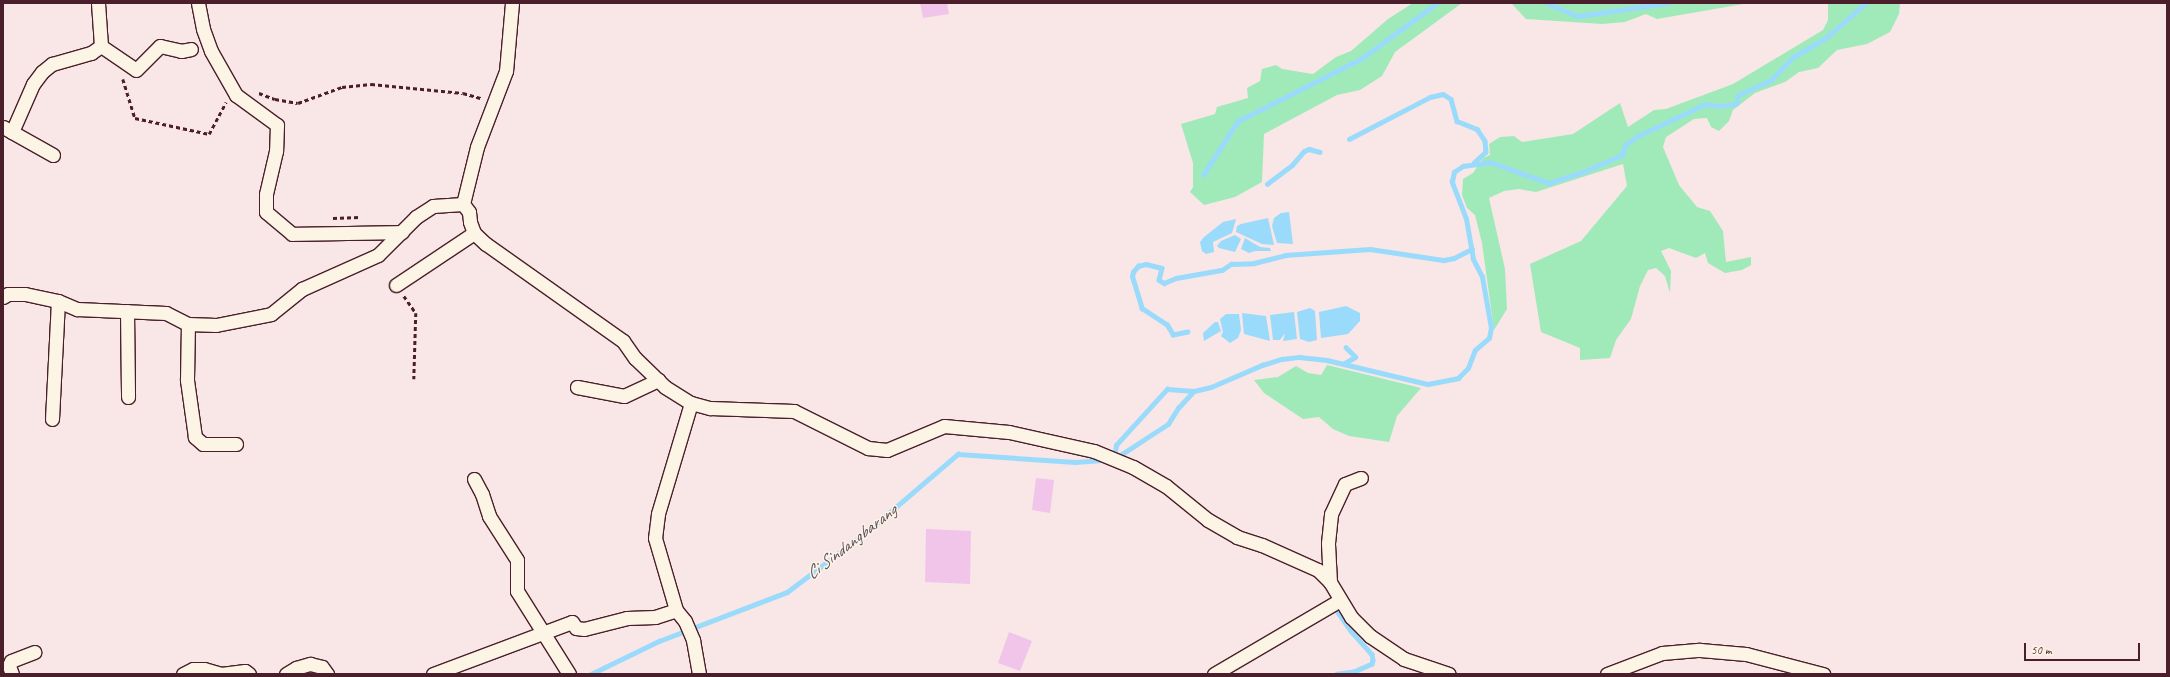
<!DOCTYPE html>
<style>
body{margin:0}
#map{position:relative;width:2170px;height:677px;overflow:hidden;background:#f9e6e6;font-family:Caveat,sans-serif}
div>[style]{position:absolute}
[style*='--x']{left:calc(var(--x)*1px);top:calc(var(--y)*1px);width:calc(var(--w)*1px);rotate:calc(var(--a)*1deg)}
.green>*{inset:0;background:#a0eab9}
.water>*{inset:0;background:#9adbfc}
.stream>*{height:4.5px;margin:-2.25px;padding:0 2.25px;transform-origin:2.25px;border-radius:2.25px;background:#9adbfc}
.building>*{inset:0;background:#f1c4ea}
.path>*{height:2.5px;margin-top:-1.25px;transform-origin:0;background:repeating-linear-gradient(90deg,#4a1f2b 0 4px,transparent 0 7px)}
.roads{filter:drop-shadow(1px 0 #4a1f2b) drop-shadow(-1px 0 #4a1f2b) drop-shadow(0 1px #4a1f2b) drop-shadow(0 -1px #4a1f2b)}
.minor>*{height:13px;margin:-6.5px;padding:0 6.5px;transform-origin:6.5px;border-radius:6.5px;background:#fcf5e5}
span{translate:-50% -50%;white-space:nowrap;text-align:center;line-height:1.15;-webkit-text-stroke:3px #fcf5e5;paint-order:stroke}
.water-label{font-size:18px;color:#5e4e5f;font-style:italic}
.frame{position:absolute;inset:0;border:4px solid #4a1f2b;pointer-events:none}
.scale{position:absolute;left:2024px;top:643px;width:116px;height:18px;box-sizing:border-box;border:2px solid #4a1f2b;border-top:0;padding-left:5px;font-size:12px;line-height:14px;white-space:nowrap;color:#4a1f2b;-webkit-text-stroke:3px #fcf5e5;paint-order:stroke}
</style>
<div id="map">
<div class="green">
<i style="clip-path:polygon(1413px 3px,1462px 3px,1395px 52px,1382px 76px,1360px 90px,1337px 95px,1264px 134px,1262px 182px,1235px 197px,1204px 205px,1190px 192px,1193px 187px,1193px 163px,1181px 124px,1215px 114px,1217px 107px,1248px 98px,1247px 88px,1260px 81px,1262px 69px,1276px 65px,1282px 69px,1313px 74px,1336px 57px,1351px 51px,1388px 19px)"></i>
<i style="clip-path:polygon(1511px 3px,1749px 3px,1657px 19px,1646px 14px,1625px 22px,1602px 24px,1526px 19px)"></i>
<i style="clip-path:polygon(1828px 3px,1900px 3px,1899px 14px,1890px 32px,1867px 44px,1837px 50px,1818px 68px,1799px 72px,1785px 82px,1755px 93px,1733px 110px,1729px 121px,1719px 131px,1711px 127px,1707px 118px,1694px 119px,1666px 137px,1663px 147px,1679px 185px,1697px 207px,1710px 211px,1723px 231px,1726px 262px,1751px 257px,1751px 265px,1742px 270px,1725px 273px,1708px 263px,1705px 253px,1696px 258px,1669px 248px,1661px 251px,1671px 271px,1670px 293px,1665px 276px,1656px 268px,1648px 270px,1640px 286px,1631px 319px,1616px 340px,1610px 358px,1580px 360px,1580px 348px,1541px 332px,1530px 264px,1581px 241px,1627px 186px,1623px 164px,1536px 192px,1519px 189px,1504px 191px,1489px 198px,1505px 269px,1507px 309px,1494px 330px,1482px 243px,1475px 215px,1467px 208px,1462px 195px,1463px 179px,1473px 173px,1483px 158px,1490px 155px,1489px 144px,1500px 137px,1514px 136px,1522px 142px,1573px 134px,1620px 103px,1628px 127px,1654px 110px,1666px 109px,1733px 84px,1823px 30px,1828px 20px)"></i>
<i style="clip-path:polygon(1327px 365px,1421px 388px,1397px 416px,1389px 442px,1349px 436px,1333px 429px,1319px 417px,1303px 419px,1264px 393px,1254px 380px,1278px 377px,1296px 366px,1308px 373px,1321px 375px)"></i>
</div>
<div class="water">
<i style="clip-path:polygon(1289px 212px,1293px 244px,1277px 243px,1272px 226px,1274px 218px,1281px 213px)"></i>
<i style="clip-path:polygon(1268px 218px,1274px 245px,1262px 244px,1236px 232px,1237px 226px,1241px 224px)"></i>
<i style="clip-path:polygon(1236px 219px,1232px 233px,1213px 242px,1214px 252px,1206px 254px,1202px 251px,1200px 242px,1204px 237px,1223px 222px)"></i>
<i style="clip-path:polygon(1235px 235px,1241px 239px,1235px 252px,1219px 248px,1217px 246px,1221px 241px)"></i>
<i style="clip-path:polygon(1245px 238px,1260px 247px,1270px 248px,1271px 251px,1255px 251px,1249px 253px,1241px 249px)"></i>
<i style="clip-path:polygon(1346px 306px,1360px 313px,1360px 321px,1348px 334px,1321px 338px,1319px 312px)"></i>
<i style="clip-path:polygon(1310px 308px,1315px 311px,1317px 340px,1309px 342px,1300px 339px,1297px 312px)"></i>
<i style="clip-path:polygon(1294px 312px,1297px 339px,1283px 341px,1285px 333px,1280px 340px,1273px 340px,1270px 315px)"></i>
<i style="clip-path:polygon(1242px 313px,1266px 316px,1270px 341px,1244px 334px)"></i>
<i style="clip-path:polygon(1226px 314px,1239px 314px,1241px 330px,1238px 338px,1230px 343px,1221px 336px,1223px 332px,1220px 319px)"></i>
<i style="clip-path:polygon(1215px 322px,1218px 322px,1221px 331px,1204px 341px,1203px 333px)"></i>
</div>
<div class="stream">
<i style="--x:1547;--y:3;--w:34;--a:23"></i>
<i style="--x:1578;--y:16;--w:91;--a:-8.2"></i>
<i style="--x:1349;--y:139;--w:91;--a:-27.4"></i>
<i style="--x:1430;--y:97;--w:13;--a:-13"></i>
<i style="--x:1443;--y:94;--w:9;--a:32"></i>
<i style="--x:1451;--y:99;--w:23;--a:75"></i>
<i style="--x:1457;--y:121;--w:22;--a:22"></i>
<i style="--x:1477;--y:129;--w:14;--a:56"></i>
<i style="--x:1485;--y:141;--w:11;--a:85"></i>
<i style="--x:1486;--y:152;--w:16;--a:137"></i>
<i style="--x:1203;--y:175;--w:64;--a:-57.1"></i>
<i style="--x:1238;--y:121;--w:138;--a:-26.8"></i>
<i style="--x:1361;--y:59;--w:94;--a:-36.4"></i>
<i style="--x:1267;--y:184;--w:31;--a:-37"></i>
<i style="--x:1292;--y:165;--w:18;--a:-49"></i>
<i style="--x:1304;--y:151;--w:5;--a:-22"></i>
<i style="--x:1309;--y:149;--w:11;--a:15"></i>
<i style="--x:1188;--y:332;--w:15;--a:169"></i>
<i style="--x:1173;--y:335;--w:12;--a:-121"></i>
<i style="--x:1167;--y:325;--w:30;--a:-147"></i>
<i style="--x:1142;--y:309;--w:34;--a:-107"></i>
<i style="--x:1132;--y:277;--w:5;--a:-79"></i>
<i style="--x:1133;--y:272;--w:8;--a:-50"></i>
<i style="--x:1138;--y:266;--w:8;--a:-14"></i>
<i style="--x:1146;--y:264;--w:16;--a:14"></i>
<i style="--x:1162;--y:268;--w:12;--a:104"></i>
<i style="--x:1159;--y:280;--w:6;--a:31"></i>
<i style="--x:1164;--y:283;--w:13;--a:-23"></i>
<i style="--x:1176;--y:278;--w:47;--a:-9.9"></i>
<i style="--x:1222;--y:270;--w:11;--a:-34"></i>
<i style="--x:1231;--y:264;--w:23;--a:-2"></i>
<i style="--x:1254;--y:263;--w:32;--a:-14"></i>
<i style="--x:1285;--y:255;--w:85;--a:-4"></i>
<i style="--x:1370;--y:249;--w:75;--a:8.5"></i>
<i style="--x:1444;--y:260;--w:10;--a:-11"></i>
<i style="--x:1454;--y:258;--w:20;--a:-27"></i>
<i style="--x:1343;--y:364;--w:14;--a:-30"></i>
<i style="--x:1355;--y:357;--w:13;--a:-135"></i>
<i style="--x:1114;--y:458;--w:13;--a:-81"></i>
<i style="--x:1116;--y:445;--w:76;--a:-47.7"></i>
<i style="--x:1167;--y:389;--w:27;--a:4"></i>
<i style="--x:1194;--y:391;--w:17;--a:-13"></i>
<i style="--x:1211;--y:387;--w:56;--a:-23.3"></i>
<i style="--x:1262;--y:365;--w:21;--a:-17"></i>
<i style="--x:1282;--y:359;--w:17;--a:-7"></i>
<i style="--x:1299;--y:357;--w:28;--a:6"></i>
<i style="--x:1327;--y:360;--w:104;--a:13.4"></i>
<i style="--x:1428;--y:384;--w:31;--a:-11"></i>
<i style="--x:1458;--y:378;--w:14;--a:-45"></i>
<i style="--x:1468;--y:368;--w:19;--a:-69"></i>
<i style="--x:1475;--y:350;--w:18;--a:-41"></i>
<i style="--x:1489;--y:338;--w:10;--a:-79"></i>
<i style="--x:1491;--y:328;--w:52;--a:-100"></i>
<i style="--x:1482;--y:277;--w:20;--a:-117"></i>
<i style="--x:1473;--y:259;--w:41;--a:-99.9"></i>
<i style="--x:1466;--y:219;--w:40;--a:-111"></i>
<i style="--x:1452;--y:182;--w:10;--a:-79"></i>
<i style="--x:1454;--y:172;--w:11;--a:-34"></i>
<i style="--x:1463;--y:166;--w:27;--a:-8"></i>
<i style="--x:1490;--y:162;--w:63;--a:19.6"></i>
<i style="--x:1549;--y:183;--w:36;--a:-18"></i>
<i style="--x:1583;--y:172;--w:43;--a:-23.6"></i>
<i style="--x:1622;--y:155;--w:10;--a:-73"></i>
<i style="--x:1625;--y:145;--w:16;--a:-35"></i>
<i style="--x:1638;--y:136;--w:74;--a:-25.5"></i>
<i style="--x:1705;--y:104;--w:14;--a:8"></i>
<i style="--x:1719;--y:106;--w:17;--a:-7"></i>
<i style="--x:1736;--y:104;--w:9;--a:-77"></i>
<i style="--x:1738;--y:95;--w:35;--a:-24"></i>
<i style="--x:1770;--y:81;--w:33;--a:-46"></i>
<i style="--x:1793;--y:57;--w:38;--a:-30"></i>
<i style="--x:1826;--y:38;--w:53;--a:-41.2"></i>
<i style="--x:1116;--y:458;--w:62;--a:-33.2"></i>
<i style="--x:1168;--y:424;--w:19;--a:-58"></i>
<i style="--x:1178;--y:408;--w:23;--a:-47"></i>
<i style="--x:1335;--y:608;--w:28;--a:55"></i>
<i style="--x:1351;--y:631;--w:31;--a:48"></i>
<i style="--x:1372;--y:654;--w:6;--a:81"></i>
<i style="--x:1373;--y:660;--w:4;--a:104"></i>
<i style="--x:1372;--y:664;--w:20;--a:156"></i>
<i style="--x:1354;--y:672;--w:17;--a:173"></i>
<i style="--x:591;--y:674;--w:76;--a:-25.9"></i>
<i style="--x:659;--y:641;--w:137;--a:-20.9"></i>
<i style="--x:787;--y:592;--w:95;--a:-36.9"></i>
<i style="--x:863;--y:535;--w:125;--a:-40.5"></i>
<i style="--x:958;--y:454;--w:117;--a:3.9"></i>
<i style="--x:1075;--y:462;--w:30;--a:-4"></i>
</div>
<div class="building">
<i style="clip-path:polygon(920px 3px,947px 3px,949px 14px,923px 18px)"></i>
<i style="clip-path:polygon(1036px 478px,1054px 480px,1050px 513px,1032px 510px)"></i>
<i style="clip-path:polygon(926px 529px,971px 531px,970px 584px,925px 582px)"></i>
<i style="clip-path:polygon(1009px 632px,1032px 641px,1020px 671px,998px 663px)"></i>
</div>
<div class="path">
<i style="--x:123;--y:79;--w:41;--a:72.9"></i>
<i style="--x:135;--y:118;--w:76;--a:12.2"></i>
<i style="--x:209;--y:134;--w:36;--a:-62"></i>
<i style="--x:259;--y:93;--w:17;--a:21"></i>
<i style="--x:275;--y:99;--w:23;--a:10"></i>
<i style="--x:298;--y:103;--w:47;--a:-20"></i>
<i style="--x:342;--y:87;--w:29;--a:-6"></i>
<i style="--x:371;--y:84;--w:92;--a:5.6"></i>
<i style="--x:463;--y:93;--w:19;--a:16"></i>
<i style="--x:333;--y:218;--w:27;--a:-2"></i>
<i style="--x:404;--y:296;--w:21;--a:55"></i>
<i style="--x:416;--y:313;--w:66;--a:91.7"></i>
</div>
<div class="roads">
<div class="minor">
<i style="--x:98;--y:3;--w:43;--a:86"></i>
<i style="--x:101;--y:46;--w:42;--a:34.4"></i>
<i style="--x:136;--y:70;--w:34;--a:-45"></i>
<i style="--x:160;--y:46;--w:22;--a:13"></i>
<i style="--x:181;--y:51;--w:10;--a:-11"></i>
<i style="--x:198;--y:3;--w:26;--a:79"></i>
<i style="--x:203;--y:29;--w:23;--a:70"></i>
<i style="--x:211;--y:51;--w:51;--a:60.4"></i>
<i style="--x:236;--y:95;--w:51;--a:36.2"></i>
<i style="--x:277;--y:125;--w:26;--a:92"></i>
<i style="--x:276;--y:151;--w:44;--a:103.1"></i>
<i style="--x:266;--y:194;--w:18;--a:90"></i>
<i style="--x:266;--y:212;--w:34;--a:40"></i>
<i style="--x:292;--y:234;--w:110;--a:-1"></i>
<i style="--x:512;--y:3;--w:68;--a:95"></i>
<i style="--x:506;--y:71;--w:81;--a:110.9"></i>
<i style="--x:477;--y:147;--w:59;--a:103.8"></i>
<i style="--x:463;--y:204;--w:10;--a:53"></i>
<i style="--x:469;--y:212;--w:10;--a:84"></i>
<i style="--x:470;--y:222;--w:12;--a:70"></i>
<i style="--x:474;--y:233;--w:16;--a:43"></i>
<i style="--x:486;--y:244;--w:168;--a:35.3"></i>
<i style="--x:623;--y:341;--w:21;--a:55"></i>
<i style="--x:635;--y:358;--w:42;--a:44"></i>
<i style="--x:665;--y:387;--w:31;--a:32"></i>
<i style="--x:691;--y:403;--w:20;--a:15"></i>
<i style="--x:710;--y:408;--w:84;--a:2"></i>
<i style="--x:794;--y:411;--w:83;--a:26.6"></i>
<i style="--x:868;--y:448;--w:19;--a:6"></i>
<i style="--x:887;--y:450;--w:62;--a:-22.8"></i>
<i style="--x:944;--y:426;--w:65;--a:5.3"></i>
<i style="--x:1009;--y:432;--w:87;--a:12.6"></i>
<i style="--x:1094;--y:451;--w:42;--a:22.3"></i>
<i style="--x:1133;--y:467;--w:38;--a:30"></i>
<i style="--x:1166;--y:486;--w:54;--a:39"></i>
<i style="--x:1208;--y:520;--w:34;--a:30"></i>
<i style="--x:1237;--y:537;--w:26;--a:18"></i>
<i style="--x:1262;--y:545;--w:61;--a:24.1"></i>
<i style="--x:1318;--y:570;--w:17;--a:45"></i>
<i style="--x:1330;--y:582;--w:41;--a:59"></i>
<i style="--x:1351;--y:617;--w:27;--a:45"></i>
<i style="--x:1370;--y:636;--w:41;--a:34.1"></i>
<i style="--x:1404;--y:659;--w:47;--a:18.4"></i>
<i style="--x:3;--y:127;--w:10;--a:29"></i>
<i style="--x:12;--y:132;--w:52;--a:-66.4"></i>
<i style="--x:33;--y:84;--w:15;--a:-53"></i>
<i style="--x:42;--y:72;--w:13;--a:-39"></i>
<i style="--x:52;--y:64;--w:41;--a:-15.8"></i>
<i style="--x:91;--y:53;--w:12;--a:-35"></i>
<i style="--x:12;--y:132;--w:47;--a:29.3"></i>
<i style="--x:396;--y:285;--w:94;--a:-33.7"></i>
<i style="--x:3;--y:297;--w:6;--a:-31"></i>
<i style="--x:8;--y:294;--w:17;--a:0"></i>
<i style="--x:25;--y:294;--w:34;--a:12"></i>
<i style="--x:58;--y:301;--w:21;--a:23"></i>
<i style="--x:77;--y:309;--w:89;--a:2.6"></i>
<i style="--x:166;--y:313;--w:25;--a:27"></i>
<i style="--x:127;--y:311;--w:86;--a:89.3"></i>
<i style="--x:577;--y:387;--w:48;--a:10.8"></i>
<i style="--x:624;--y:396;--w:38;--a:-25"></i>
<i style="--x:691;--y:403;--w:116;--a:106.6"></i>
<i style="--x:658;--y:514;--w:24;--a:97"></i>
<i style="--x:655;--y:538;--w:75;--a:73.7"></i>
<i style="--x:676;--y:610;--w:14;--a:51"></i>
<i style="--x:685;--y:621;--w:21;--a:67"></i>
<i style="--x:693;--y:640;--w:35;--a:80"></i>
<i style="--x:52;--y:419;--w:118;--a:-87.1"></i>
<i style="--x:236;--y:444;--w:33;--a:180"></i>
<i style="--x:203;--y:444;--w:11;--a:-139"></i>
<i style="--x:195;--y:437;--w:58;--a:-98"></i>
<i style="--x:187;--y:380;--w:56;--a:-89"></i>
<i style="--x:188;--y:324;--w:28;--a:2"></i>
<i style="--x:216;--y:325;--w:56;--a:-11.3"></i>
<i style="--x:271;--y:314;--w:40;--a:-39"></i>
<i style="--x:302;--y:289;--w:83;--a:-24.1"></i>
<i style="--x:378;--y:255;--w:54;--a:-45"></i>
<i style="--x:416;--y:217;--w:20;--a:-33"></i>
<i style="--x:433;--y:206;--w:30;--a:-4"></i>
<i style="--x:474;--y:479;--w:17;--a:62"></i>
<i style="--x:482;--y:494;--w:23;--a:72"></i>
<i style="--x:489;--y:516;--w:52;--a:57.5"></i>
<i style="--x:517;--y:560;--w:31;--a:90"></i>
<i style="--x:517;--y:591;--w:98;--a:57.9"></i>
<i style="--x:1330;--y:582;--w:39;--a:-93"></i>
<i style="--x:1328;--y:543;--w:29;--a:-84"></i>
<i style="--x:1331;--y:514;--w:33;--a:-65"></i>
<i style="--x:1345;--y:484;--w:17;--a:-21"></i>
<i style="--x:12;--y:674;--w:9;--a:-111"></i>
<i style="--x:9;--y:666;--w:5;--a:-68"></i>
<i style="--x:11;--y:661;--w:25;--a:-21"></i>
<i style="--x:183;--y:674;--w:11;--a:-27"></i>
<i style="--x:193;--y:669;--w:11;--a:0"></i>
<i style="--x:204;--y:669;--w:18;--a:16"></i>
<i style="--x:221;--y:674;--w:24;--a:-7"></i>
<i style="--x:245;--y:671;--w:5;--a:37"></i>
<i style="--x:286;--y:674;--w:12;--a:-31"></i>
<i style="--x:296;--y:668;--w:15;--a:-16"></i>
<i style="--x:310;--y:664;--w:12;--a:14"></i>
<i style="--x:322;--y:667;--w:9;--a:54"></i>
<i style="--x:433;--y:674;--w:148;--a:-20.5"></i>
<i style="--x:572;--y:622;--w:7;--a:56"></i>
<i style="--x:576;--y:628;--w:8;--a:7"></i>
<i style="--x:584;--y:629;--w:44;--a:-14.3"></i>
<i style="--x:627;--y:618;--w:28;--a:-2"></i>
<i style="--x:655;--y:617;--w:22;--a:-18"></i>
<i style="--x:1214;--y:674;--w:146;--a:-30.4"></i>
<i style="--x:1607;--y:674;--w:59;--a:-20.9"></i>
<i style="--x:1662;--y:653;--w:38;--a:-5"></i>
<i style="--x:1700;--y:650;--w:46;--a:5"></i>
<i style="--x:1746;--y:654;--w:80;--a:14.6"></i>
</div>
</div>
<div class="water-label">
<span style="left:851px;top:542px;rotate:-38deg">Ci Sindangbarang</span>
</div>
<div class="frame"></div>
<div class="scale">50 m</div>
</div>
